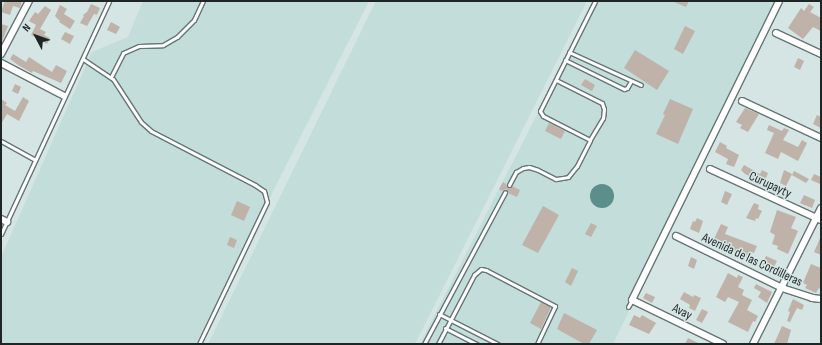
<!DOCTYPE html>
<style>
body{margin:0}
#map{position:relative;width:822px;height:345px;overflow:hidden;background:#d4e5e4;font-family:"Sofia Sans Condensed",sans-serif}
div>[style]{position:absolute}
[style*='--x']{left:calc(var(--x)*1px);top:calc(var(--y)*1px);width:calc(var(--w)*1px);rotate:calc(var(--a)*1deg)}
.built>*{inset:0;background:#c2ddda}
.water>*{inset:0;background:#5c8e8b}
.round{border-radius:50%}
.building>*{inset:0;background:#bfb2a9}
.roads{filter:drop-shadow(1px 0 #657574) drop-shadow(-1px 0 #657574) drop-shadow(0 1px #657574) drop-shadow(0 -1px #657574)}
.lane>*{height:3px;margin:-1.5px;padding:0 1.5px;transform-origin:1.5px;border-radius:1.5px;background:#fff}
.street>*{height:6px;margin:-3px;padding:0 3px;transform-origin:3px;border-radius:3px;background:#fff}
span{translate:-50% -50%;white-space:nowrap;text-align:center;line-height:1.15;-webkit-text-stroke:3px #d4e5e4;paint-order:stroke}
.street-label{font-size:13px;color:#1e2525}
.frame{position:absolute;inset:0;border:2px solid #1e2525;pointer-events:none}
.north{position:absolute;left:16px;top:16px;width:40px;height:40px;-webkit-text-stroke:3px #d4e5e4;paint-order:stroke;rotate:311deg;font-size:11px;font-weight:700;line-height:16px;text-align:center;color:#1e2525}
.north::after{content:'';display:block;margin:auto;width:14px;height:18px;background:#1e2525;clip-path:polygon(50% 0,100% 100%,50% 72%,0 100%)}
</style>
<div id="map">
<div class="built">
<i style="clip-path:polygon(143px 1px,369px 1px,196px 344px,1px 344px,1px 257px,92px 52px,128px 37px)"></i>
<i style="clip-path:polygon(376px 1px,587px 1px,415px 344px,208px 344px)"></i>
<i style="clip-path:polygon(595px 1px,779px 1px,613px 344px,420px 344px)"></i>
</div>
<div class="water">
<i class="round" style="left:590px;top:184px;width:24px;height:24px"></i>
</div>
<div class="building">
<i style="clip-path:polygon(2px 1px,22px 1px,20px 8px,13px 6px,10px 15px,1px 12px,4px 3px,7px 4px)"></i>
<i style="clip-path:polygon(672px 1px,689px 1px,686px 7px)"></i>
<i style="clip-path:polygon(91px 4px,100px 8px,97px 15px,94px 14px,87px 26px,80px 23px,84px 16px,83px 15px,87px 12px)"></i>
<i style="clip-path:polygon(809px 4px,814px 7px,810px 12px,821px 18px,821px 31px,813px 27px,803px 39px,788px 28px,801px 8px,804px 11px)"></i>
<i style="clip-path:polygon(60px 5px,67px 9px,64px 14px,75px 21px,70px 29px,59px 22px,60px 21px,55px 16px)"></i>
<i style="clip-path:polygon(45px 6px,51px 10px,40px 29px,46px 32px,44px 35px,50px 38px,47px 44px,31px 35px,36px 25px,29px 21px,35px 12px,38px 14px)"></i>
<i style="clip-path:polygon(111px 22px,120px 27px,116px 34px,107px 30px)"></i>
<i style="clip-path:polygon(1px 24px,8px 26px,1px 44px)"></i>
<i style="clip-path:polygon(685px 26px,695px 31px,683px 54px,674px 49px)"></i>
<i style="clip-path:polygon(65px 32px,74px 36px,70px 44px,61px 39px)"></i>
<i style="clip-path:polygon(635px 50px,669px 71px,657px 90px,624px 68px)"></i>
<i style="clip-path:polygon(13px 54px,26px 62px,29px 57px,52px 72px,56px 65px,67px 71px,61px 83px,33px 71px,32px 73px,18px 65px,10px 59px)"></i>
<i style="clip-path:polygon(798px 58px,804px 61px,800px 70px,794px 67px)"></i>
<i style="clip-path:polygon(585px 79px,595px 85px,592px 91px,581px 85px)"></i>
<i style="clip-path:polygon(15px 84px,21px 87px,18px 94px,12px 91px)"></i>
<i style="clip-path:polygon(23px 97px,29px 101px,19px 121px,7px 114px,1px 124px,1px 99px,7px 103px,5px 105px,15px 111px)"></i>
<i style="clip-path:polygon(670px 99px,693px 109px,678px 144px,656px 134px,665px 115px,663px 114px)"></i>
<i style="clip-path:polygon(745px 108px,759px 114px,748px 132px,740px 128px,742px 125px,736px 122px)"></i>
<i style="clip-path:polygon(817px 115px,821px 117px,821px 128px,813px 124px)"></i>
<i style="clip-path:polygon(549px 123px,565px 131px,561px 139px,545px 131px)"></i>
<i style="clip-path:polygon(769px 125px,782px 131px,784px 128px,789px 130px,783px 140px,798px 147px,802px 140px,807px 143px,798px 161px,781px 152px,778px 159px,765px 153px,774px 133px,767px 130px)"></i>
<i style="clip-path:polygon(720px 142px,727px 146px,726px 148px,739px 155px,734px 167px,726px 164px,728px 159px,715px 152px)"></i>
<i style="clip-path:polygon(744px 165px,760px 174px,762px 170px,768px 173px,764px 183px,745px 174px,741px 170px)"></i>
<i style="clip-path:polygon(784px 170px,792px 174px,786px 186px,780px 183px)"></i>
<i style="clip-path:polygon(794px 171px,809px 179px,806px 183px,792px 175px)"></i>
<i style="clip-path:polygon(814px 174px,821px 177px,820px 184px,811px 180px)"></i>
<i style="clip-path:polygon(503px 182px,506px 184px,508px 188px,512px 186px,520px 190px,517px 197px,508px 193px,506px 189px,502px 191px,499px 189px)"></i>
<i style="clip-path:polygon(725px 191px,732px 194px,727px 205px,721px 202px)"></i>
<i style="clip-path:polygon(804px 195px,815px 200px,812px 208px,800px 203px)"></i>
<i style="clip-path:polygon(237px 201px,250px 207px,244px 221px,231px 215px)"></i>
<i style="clip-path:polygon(754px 203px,759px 205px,758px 209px,762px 211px,758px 219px,756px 218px,755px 221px,746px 218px)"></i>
<i style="clip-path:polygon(543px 206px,559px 215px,538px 253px,522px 245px)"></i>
<i style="clip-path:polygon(777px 210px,796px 217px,791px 228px,798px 231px,788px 254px,777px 249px,778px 246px,772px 244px,775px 235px,770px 232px)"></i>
<i style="clip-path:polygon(697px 218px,703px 221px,699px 233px,690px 229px,693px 221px,695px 222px)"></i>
<i style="clip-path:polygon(591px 223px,597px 226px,591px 237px,585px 234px)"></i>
<i style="clip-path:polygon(721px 224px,728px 227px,725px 234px,757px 246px,754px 253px,751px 252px,748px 259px,714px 239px)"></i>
<i style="clip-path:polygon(821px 236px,821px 255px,814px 252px)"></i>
<i style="clip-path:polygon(230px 237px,237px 240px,234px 248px,227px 245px)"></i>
<i style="clip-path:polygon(766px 256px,777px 261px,771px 273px,760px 268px)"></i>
<i style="clip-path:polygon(691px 257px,697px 260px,694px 269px,688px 266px)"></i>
<i style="clip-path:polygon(811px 264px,821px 268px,821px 289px,819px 288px,816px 293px,805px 288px,807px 285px,803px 283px)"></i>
<i style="clip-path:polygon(572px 268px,578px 271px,571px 286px,565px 282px)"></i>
<i style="clip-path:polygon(728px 273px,737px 278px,738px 275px,743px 277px,738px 287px,744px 290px,742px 295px,752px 300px,747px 310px,758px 316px,755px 322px,753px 321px,748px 332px,728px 322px,739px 302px,728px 297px,725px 302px,716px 297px)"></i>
<i style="clip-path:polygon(756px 284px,772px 292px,767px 303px,758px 297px,761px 292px,754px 288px)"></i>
<i style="clip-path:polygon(684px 292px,693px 297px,694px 295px,701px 298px,695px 311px,689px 308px,690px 305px,680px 299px)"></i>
<i style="clip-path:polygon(646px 293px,655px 297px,652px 303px,643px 298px)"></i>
<i style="clip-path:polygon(793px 299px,804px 305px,802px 310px,797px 308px,790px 322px,787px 321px,790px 312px,788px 311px)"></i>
<i style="clip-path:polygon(541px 302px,551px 307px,541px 329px,530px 323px)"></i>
<i style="clip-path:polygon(702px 309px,708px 312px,702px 323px,696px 320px)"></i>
<i style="clip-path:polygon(564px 313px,597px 330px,589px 344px,584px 344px,557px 329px)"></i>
<i style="clip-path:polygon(634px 315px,640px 318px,642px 315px,656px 323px,649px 334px,629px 325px)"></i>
<i style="clip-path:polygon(782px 326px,791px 330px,787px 344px,774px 344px)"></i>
<i style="clip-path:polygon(688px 338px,700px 344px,685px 344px)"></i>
</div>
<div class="roads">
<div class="lane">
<i style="--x:569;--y:52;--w:79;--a:24.6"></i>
<i style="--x:83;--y:59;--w:36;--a:34"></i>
<i style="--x:113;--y:79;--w:51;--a:56.9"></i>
<i style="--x:141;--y:122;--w:13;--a:42"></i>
<i style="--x:151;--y:131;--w:117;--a:27.4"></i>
<i style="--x:255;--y:185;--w:11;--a:34"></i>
<i style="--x:264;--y:191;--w:11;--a:75"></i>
<i style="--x:267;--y:202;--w:157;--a:115.6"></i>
<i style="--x:565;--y:60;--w:66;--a:26.2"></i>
<i style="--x:624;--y:89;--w:3;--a:-18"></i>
<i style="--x:627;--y:88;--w:8;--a:-60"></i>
<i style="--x:111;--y:77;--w:27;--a:-63"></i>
<i style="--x:123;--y:53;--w:17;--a:-24"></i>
<i style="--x:139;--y:46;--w:24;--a:-2"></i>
<i style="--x:163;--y:45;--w:16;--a:-30"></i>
<i style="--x:177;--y:37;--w:24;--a:-45"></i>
<i style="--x:194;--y:20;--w:21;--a:-65"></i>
<i style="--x:556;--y:80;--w:51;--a:26.6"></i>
<i style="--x:602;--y:103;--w:6;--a:72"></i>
<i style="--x:604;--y:109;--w:9;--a:96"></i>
<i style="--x:603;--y:118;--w:26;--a:121"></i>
<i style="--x:1;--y:141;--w:39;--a:29"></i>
<i style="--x:509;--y:185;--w:15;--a:-62"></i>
<i style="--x:516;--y:172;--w:8;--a:-30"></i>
<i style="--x:523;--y:168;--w:6;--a:-9"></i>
<i style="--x:529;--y:167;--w:9;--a:18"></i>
<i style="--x:538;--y:170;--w:20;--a:27"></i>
<i style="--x:556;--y:179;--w:12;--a:-9"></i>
<i style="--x:568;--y:177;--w:14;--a:-51"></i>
<i style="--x:577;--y:166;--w:29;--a:-63"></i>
<i style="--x:590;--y:140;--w:53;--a:-152.9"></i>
<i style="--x:543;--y:116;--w:6;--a:-121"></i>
<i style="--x:540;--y:111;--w:123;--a:-63.4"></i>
<i style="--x:1;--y:234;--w:257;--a:-65.1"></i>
<i style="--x:628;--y:307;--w:8;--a:-60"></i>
<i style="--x:439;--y:314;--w:66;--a:27"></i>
<i style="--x:445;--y:328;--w:36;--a:27"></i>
<i style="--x:424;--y:344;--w:172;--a:-61.9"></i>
<i style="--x:438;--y:344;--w:78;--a:-62.4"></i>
<i style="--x:474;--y:275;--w:9;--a:-41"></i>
<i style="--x:481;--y:269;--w:5;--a:11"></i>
<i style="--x:486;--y:270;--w:78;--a:27.6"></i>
<i style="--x:555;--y:306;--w:42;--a:115.3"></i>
</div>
<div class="street">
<i style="--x:776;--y:33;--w:50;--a:25"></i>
<i style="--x:1;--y:54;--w:60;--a:-62.2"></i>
<i style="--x:1;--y:63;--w:71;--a:27.6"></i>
<i style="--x:742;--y:101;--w:87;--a:25.1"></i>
<i style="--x:710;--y:169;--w:122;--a:24.7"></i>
<i style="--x:1;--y:219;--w:7;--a:27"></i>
<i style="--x:676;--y:236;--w:118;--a:26.1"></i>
<i style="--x:782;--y:288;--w:32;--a:18"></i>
<i style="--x:812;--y:298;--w:9;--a:6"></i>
<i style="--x:723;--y:344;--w:101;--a:-154.2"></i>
<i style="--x:632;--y:300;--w:333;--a:-63.8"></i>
<i style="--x:753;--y:344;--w:152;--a:-63.4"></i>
</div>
</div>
<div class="street-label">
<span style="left:770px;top:185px;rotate:25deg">Curupayty</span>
<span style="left:752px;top:260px;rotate:25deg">Avenida de las Cordilleras</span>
<span style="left:682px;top:312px;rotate:26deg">Avay</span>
</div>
<div class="frame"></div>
<div class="north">N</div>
</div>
